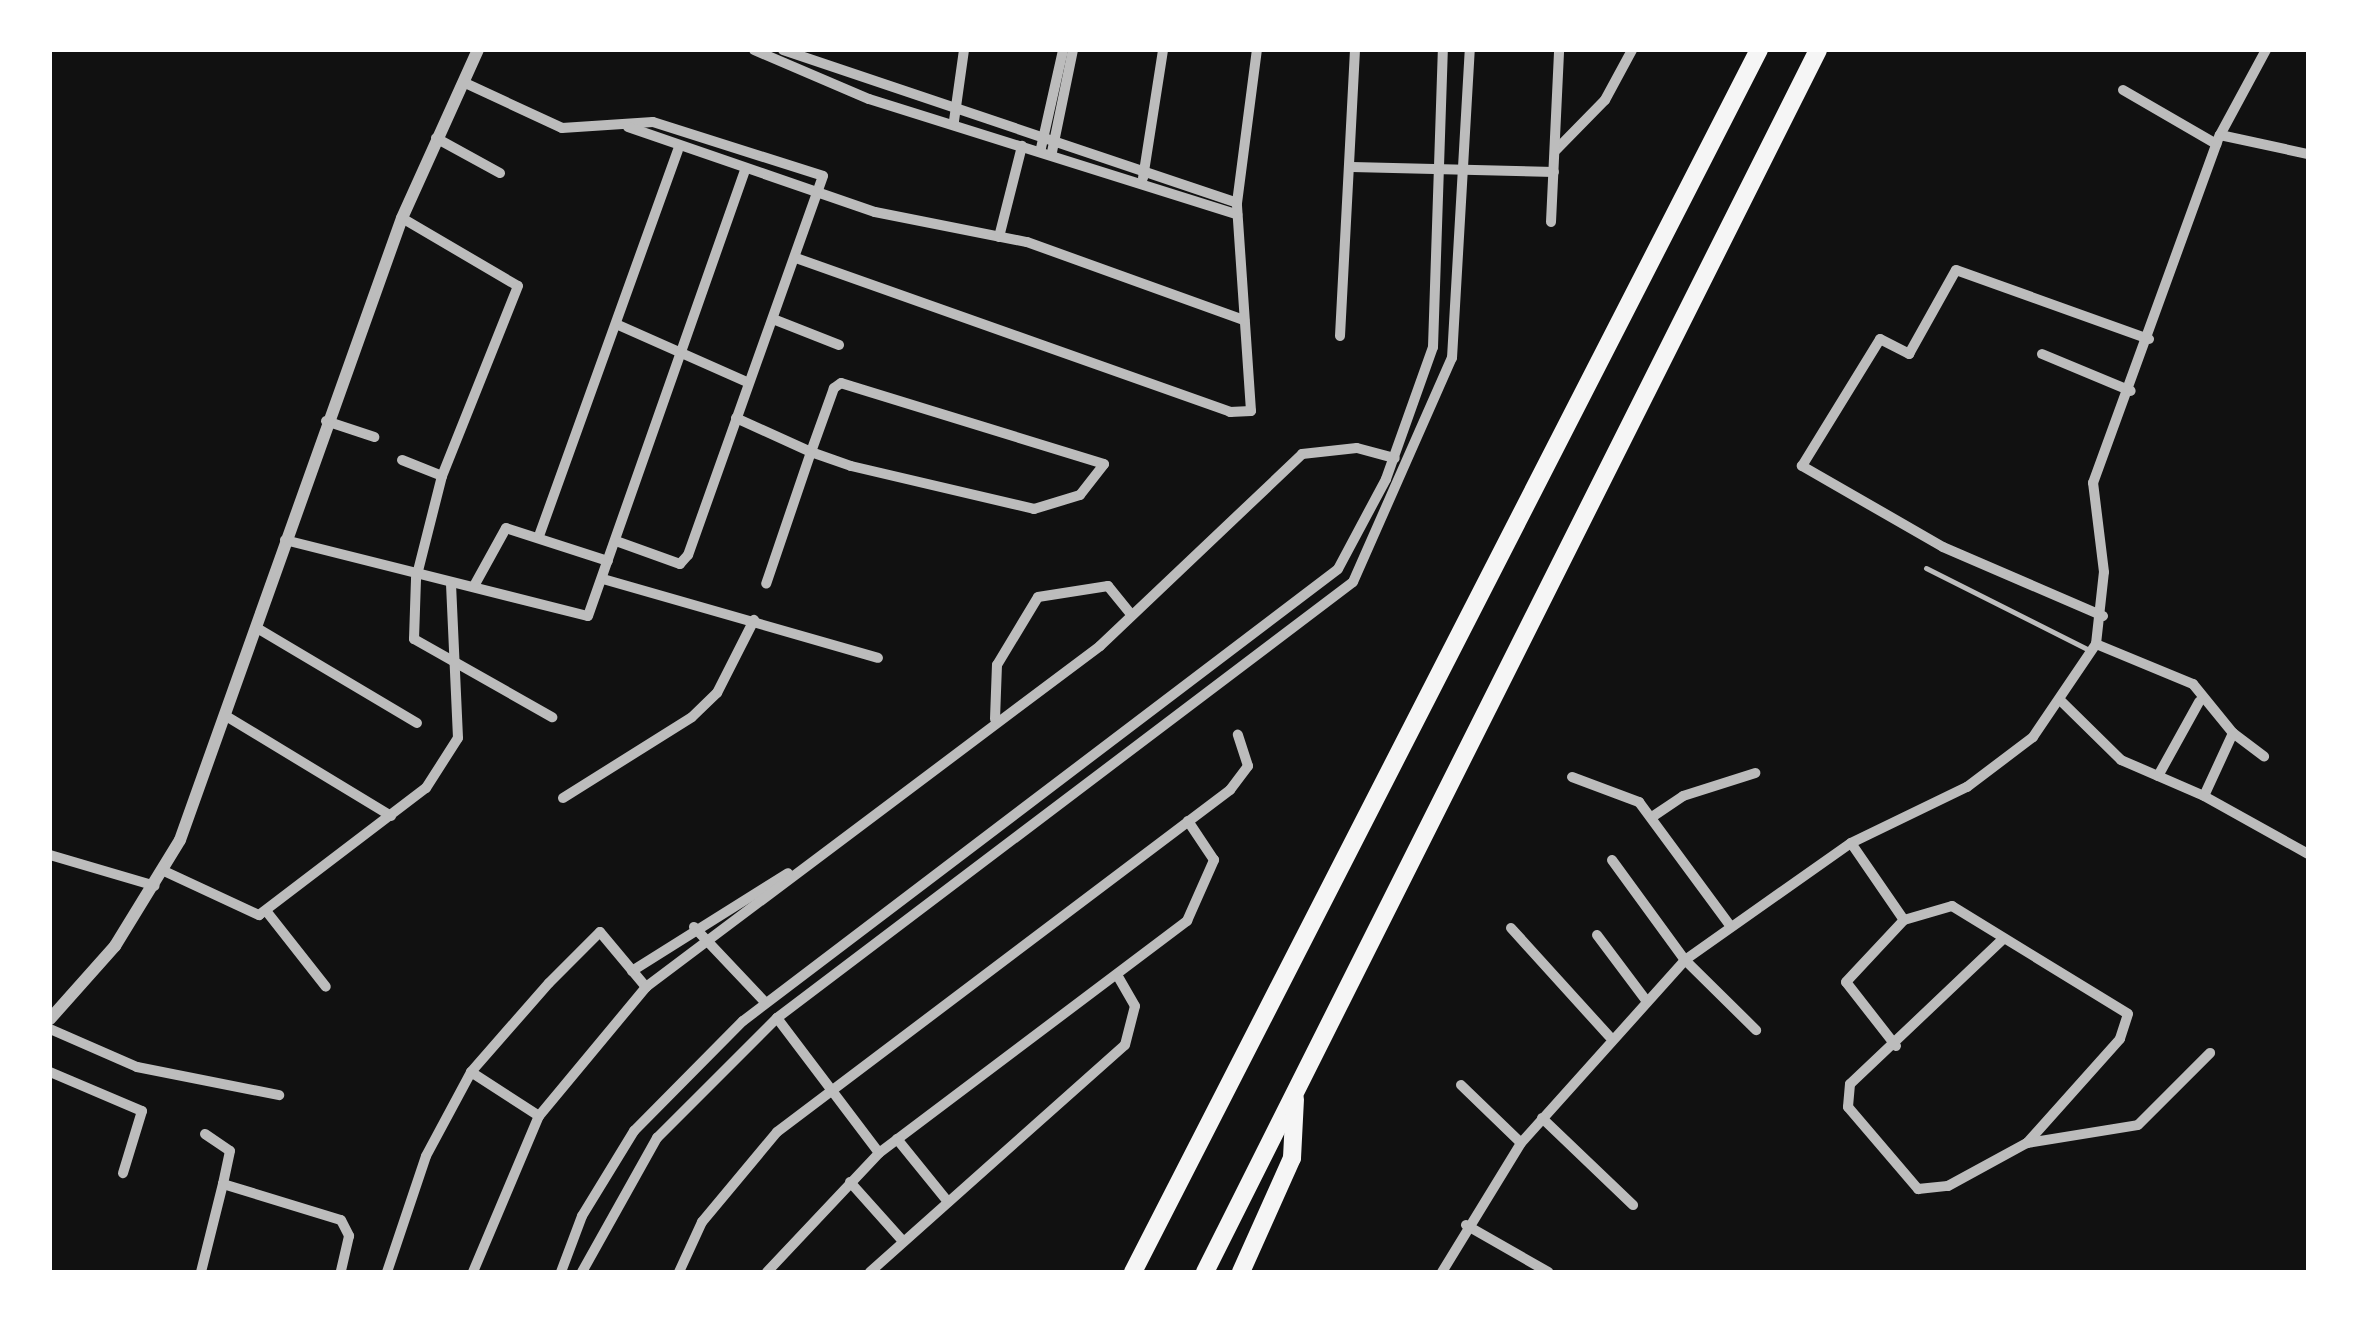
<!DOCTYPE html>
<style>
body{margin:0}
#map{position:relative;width:2358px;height:1322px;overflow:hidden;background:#111;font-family:Poppins,sans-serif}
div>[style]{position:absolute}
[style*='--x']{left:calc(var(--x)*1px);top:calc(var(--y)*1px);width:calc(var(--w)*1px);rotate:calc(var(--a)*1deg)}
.service>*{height:5px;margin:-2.5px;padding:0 2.5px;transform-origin:2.5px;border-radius:2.5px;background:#bcbcbc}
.minor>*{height:10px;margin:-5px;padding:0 5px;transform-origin:5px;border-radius:5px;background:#bcbcbc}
.tertiary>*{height:12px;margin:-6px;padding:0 6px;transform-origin:6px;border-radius:6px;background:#bcbcbc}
.motorway>*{height:18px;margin:-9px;padding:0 9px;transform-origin:9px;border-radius:9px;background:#f5f5f5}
span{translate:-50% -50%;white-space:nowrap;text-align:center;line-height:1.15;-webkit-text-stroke:9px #fff;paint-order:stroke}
.frame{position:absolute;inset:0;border:52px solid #fff;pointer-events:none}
</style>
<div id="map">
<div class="service">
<i style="--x:1926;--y:568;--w:182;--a:26.7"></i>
</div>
<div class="minor">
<i style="--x:754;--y:50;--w:125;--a:23.1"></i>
<i style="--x:869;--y:99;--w:386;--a:17.4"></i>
<i style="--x:783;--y:50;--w:479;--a:18.6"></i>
<i style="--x:463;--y:82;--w:109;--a:24.9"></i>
<i style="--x:562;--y:128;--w:91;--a:-3.8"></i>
<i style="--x:653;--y:122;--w:178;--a:17.6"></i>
<i style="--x:823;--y:176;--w:402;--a:109.6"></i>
<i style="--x:688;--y:555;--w:12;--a:132"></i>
<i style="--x:680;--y:564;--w:68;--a:-160.2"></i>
<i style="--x:2123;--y:90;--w:108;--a:30.1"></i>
<i style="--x:954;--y:121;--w:72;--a:-82"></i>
<i style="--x:628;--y:127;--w:261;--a:19"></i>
<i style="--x:875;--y:212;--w:155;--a:11.2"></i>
<i style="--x:1027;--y:242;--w:231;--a:19.8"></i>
<i style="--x:2220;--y:135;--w:97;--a:-61.6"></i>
<i style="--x:436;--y:138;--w:73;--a:28.7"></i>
<i style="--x:1041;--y:148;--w:100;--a:-77.3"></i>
<i style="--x:1556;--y:150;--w:70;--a:-45.6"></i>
<i style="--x:1605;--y:100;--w:57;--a:-61.6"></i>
<i style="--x:1052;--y:152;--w:104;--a:-78.4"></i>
<i style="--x:1352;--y:167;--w:202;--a:1.4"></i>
<i style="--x:1143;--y:178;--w:130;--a:-81.1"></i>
<i style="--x:402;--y:218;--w:134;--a:30.4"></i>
<i style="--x:518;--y:286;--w:205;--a:111.8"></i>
<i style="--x:442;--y:476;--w:106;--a:104.2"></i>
<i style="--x:416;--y:579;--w:60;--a:91.9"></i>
<i style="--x:414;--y:639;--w:159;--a:29.5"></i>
<i style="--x:1551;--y:222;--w:172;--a:-87.3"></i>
<i style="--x:999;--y:237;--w:94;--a:-75.8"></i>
<i style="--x:796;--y:258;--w:461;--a:19.5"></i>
<i style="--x:1230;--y:412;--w:21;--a:-3"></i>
<i style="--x:1251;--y:411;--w:208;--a:-93.9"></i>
<i style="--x:1237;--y:203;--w:154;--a:-82.6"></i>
<i style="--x:773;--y:319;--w:71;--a:21.5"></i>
<i style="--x:616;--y:324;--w:145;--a:23.9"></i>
<i style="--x:1340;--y:336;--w:286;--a:-87"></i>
<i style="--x:2042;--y:354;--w:96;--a:22.6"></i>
<i style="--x:736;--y:418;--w:82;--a:24.4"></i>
<i style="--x:811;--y:452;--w:42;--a:19.3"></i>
<i style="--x:851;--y:466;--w:188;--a:13.2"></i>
<i style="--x:1034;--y:509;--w:48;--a:-16.9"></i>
<i style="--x:1080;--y:495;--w:39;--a:-52"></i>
<i style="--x:1104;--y:464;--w:275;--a:-162.9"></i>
<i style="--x:841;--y:383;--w:9;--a:144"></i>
<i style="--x:834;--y:388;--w:68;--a:109.8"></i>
<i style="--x:811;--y:452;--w:139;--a:108.8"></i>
<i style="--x:326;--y:421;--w:51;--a:18.4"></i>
<i style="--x:402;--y:460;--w:43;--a:21.8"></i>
<i style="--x:539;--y:536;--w:410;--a:-70.2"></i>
<i style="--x:285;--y:540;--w:312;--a:14.1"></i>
<i style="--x:588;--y:616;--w:472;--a:-70.6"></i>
<i style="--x:603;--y:579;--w:286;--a:16"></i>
<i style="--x:474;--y:586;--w:66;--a:-61.1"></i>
<i style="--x:506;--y:528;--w:107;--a:17.9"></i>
<i style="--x:2103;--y:616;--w:174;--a:-156.7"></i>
<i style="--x:1943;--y:547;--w:163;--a:-150.1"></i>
<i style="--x:1802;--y:466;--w:149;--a:-58.4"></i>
<i style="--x:1880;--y:339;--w:33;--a:27"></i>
<i style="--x:1909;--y:354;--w:96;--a:-60.8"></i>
<i style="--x:1956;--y:270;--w:205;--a:19.7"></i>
<i style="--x:257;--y:628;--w:186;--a:30.7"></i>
<i style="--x:2096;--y:644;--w:105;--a:22.4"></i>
<i style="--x:2193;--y:684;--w:63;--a:50.8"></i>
<i style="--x:2233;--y:733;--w:69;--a:114.7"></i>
<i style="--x:2204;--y:796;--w:119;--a:29.1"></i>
<i style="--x:2060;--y:700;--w:86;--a:44.5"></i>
<i style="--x:2121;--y:760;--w:90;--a:23.4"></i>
<i style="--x:226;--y:716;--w:193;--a:31.2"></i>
<i style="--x:995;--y:719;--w:54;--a:-87.9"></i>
<i style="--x:997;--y:665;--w:79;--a:-58.9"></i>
<i style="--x:1038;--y:597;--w:71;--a:-8.9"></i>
<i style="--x:1108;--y:586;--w:36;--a:51"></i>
<i style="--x:2233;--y:733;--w:39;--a:37"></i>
<i style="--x:2158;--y:776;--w:85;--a:-61"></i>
<i style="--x:1572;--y:777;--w:72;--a:20.5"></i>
<i style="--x:1639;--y:802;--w:152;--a:53.6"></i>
<i style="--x:563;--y:798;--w:152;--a:-32.1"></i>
<i style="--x:692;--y:717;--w:35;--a:-44"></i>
<i style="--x:717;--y:693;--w:82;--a:-63.1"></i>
<i style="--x:1652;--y:817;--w:37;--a:-34"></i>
<i style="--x:1683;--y:796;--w:76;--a:-17.7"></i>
<i style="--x:1851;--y:843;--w:93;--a:55.5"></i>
<i style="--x:1904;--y:920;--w:50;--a:-16.3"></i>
<i style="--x:1952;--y:906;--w:206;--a:31.5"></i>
<i style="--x:2128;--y:1014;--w:26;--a:108"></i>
<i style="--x:2120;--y:1039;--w:140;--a:131.8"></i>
<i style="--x:50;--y:855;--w:109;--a:16.4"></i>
<i style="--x:1612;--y:860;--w:124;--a:53.9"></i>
<i style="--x:1685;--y:960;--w:100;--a:44.6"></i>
<i style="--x:164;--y:871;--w:105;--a:24.9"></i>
<i style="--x:259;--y:915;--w:210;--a:-37.3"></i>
<i style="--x:426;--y:788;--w:59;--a:-57.4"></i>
<i style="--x:458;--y:738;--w:154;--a:-92.6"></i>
<i style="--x:267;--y:912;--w:95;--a:51.8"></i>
<i style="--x:694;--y:927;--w:103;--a:46.6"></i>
<i style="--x:1511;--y:928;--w:146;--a:47.8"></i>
<i style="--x:1597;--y:935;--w:80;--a:53.1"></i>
<i style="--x:2003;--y:939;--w:211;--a:136.5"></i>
<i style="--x:1850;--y:1084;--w:23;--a:95"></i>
<i style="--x:1848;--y:1107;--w:108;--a:49.5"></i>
<i style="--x:1918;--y:1189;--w:30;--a:-6"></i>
<i style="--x:1948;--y:1186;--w:90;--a:-28.6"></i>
<i style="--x:2027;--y:1143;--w:112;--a:-9.2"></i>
<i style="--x:2138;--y:1125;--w:102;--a:-45"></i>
<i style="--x:632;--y:971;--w:184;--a:-32.1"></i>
<i style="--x:777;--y:1018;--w:169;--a:52.9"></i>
<i style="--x:50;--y:1029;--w:95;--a:23.6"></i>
<i style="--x:137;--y:1067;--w:145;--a:11.2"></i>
<i style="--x:1896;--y:1046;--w:81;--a:-128"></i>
<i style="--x:1846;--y:982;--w:85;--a:-46.9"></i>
<i style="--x:50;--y:1072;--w:100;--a:23"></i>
<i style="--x:142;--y:1111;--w:65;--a:107"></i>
<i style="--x:471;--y:1072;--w:81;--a:32.9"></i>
<i style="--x:1461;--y:1085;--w:83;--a:44"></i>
<i style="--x:1542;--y:1118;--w:126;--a:43.7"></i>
<i style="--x:205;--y:1134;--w:30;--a:34"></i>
<i style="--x:230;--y:1151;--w:34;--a:102"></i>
<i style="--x:897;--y:1139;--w:81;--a:51"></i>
<i style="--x:850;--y:1182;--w:76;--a:48.2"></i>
<i style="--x:1466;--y:1225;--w:95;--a:29.8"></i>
<i style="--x:201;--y:1272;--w:91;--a:-76"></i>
<i style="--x:223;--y:1184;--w:123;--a:17"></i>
<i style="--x:341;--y:1220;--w:18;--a:63"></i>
<i style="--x:349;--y:1236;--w:37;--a:103"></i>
<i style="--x:387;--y:1272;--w:122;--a:-71.4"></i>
<i style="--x:426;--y:1156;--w:95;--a:-61.8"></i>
<i style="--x:471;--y:1072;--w:118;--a:-48.8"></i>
<i style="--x:549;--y:983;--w:72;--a:-45"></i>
<i style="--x:600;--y:932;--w:72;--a:50.1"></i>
<i style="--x:473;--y:1272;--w:169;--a:-67.1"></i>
<i style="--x:539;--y:1116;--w:168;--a:-50.3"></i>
<i style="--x:646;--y:987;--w:568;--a:-36.91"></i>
<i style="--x:1100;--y:646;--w:279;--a:-43.5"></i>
<i style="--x:1302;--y:454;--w:55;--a:-6.2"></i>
<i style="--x:1357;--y:448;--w:39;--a:15"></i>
<i style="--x:561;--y:1272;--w:60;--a:-69.4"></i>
<i style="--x:582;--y:1216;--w:100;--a:-58.5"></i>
<i style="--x:634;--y:1131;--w:155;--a:-45.3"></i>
<i style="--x:743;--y:1021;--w:747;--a:-37.22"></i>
<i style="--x:1338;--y:569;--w:102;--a:-61.9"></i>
<i style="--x:1386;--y:479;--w:140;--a:-70.4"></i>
<i style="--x:1433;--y:347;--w:297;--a:-88.1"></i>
<i style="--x:582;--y:1272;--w:154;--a:-60.8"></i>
<i style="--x:657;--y:1138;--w:170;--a:-45"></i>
<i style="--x:777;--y:1018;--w:722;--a:-37.12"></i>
<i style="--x:1353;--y:582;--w:245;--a:-66.2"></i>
<i style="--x:1452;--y:358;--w:309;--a:-86.7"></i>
<i style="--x:679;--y:1272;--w:55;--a:-65.3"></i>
<i style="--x:702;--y:1222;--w:117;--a:-50.2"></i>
<i style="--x:777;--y:1132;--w:568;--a:-37.05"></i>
<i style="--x:1230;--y:790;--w:30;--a:-53"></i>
<i style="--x:1248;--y:766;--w:33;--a:-108"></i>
<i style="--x:767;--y:1272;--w:163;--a:-46.7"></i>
<i style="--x:879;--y:1153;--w:386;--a:-37"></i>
<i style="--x:1187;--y:921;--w:67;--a:-66.1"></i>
<i style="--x:1214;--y:860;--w:47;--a:-123.7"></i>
<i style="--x:870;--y:1272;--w:341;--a:-41.7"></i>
<i style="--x:1125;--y:1045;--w:40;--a:-75.6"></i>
<i style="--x:1135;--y:1006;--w:32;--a:-120"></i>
<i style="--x:1442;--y:1272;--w:151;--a:-58.5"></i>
<i style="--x:1521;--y:1143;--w:246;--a:-48.1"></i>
<i style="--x:1685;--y:960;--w:203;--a:-35.2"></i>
<i style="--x:1851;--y:843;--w:129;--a:-25.8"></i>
<i style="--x:1967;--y:787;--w:83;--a:-37.1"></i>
<i style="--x:2033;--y:737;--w:112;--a:-55.9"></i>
<i style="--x:2096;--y:644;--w:72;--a:-83.7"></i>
<i style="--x:2104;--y:572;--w:90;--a:-97"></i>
<i style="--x:2093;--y:483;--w:370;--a:-70"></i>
<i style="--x:2220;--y:135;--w:90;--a:12.2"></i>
</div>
<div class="tertiary">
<i style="--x:50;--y:1019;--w:98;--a:-48.3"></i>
<i style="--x:115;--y:946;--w:124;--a:-58.5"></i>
<i style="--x:180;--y:840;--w:660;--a:-70.36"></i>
<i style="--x:402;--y:218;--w:184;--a:-65.7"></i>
</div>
<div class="motorway">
<i style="--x:1133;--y:1272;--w:1373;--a:-62.88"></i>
<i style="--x:1205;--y:1272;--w:1367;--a:-63.36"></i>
<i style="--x:1241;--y:1272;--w:125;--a:-65.9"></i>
<i style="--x:1292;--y:1158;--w:59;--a:-87.1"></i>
</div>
<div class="frame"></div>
</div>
